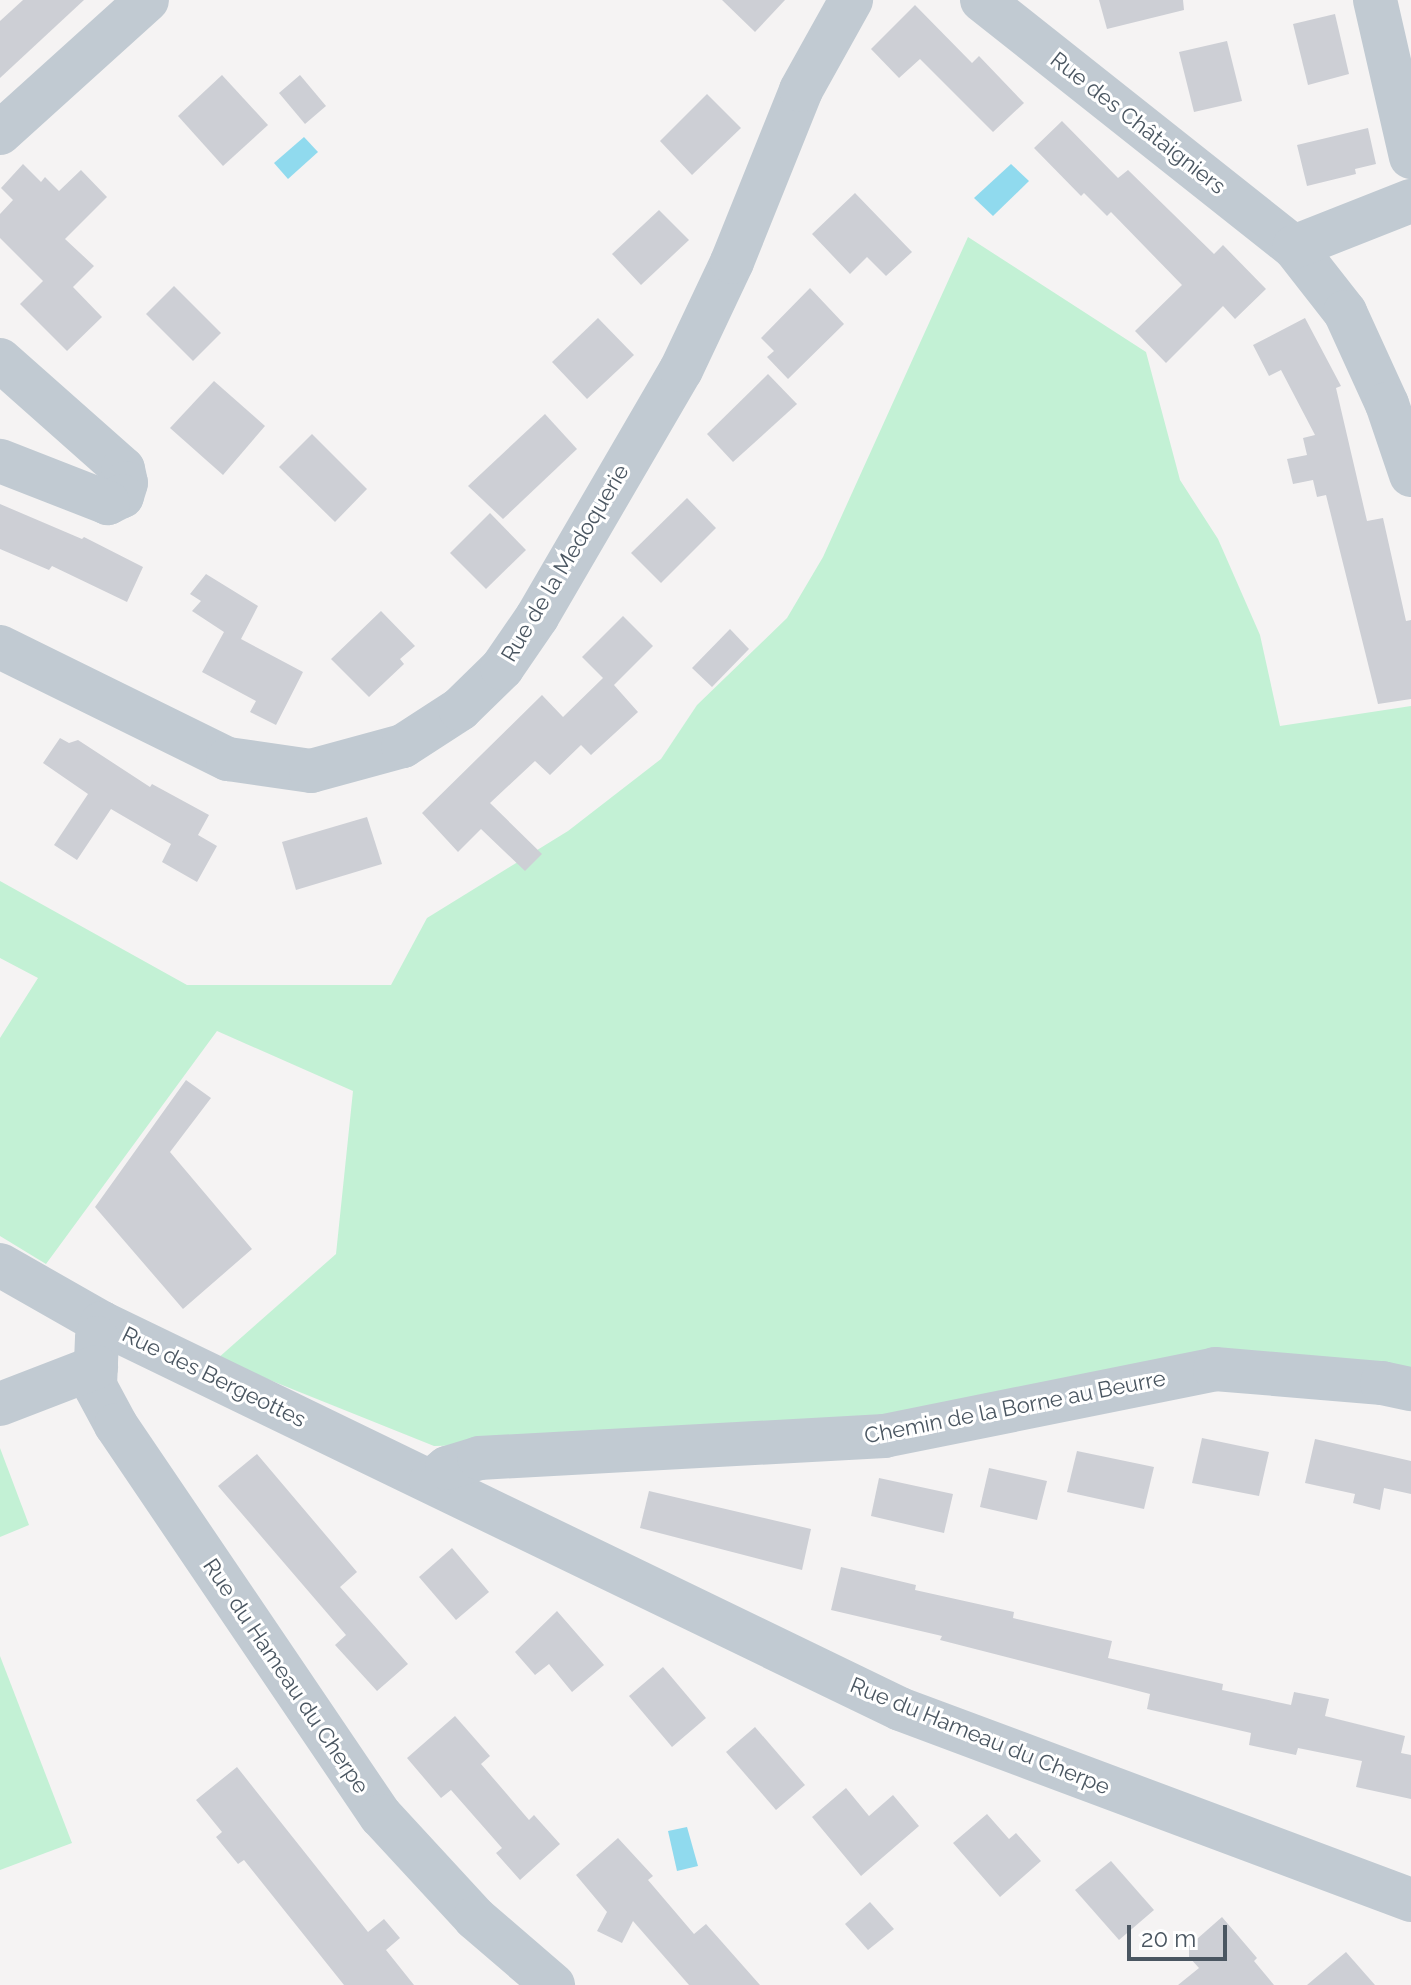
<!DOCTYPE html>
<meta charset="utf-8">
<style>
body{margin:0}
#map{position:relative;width:1411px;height:1985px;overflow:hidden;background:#f5f3f3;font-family:Raleway,sans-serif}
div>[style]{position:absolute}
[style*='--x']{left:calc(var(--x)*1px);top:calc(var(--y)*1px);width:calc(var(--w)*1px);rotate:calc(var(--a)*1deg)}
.green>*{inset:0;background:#c3f1d5}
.water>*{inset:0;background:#90daee}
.building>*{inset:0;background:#cdcfd5}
.minor>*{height:44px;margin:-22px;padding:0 22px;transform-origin:22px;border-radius:22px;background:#c1cad2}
span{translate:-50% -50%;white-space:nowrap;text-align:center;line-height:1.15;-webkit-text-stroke:6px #fff;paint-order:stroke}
.street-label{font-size:22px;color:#4a5661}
.scale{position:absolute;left:1127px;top:1925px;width:100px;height:36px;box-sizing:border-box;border:4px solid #4a5661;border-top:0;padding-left:10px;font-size:24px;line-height:28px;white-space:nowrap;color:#4a5661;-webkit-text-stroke:6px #fff;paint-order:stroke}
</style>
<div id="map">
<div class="green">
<i style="clip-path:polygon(968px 237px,1146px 352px,1180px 480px,1218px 539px,1260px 635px,1280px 726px,1411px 706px,1411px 1389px,1215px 1369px,884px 1436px,434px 1446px,217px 1359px,336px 1254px,353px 1091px,217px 1031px,46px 1264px,0 1236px,0 1038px,38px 978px,0 958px,0 881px,187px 985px,391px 985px,427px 918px,568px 831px,661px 759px,697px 705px,787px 618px,823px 557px)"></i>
<i style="clip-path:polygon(0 1448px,29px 1525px,0 1537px)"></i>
<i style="clip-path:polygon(0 1656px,72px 1843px,0 1870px)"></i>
</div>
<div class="water">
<i style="clip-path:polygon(304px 137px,318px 152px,288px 179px,274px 163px)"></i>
<i style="clip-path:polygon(1011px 164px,1029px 181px,993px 216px,974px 198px)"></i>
<i style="clip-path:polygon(687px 1827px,698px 1866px,677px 1871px,668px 1831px)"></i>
</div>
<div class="building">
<i style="clip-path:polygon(23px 0,84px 0,0 78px,0 21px)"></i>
<i style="clip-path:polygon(722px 0,785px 0,755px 32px)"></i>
<i style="clip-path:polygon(1099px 0,1183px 0,1184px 10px,1107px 29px)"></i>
<i style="clip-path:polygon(915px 5px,972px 63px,979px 56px,1024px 103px,993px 132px,920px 59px,899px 78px,871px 49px)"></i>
<i style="clip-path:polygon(1335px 14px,1349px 74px,1308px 85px,1293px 24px)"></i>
<i style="clip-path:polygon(1227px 41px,1242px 101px,1194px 112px,1179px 52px)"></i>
<i style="clip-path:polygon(222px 75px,268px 125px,223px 166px,178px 116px)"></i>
<i style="clip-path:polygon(300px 75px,326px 106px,305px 124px,279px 93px)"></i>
<i style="clip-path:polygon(707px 94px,741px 128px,692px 175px,660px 141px)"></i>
<i style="clip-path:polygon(1062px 121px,1118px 178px,1128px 170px,1214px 254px,1223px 245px,1266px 289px,1235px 319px,1223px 306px,1166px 363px,1135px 331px,1182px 285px,1111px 212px,1107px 216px,1084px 193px,1081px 196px,1034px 148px)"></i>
<i style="clip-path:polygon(1368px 128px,1376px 164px,1355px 169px,1356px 174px,1307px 186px,1297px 145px)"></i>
<i style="clip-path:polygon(23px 164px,41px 182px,45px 177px,59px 191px,81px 170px,107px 197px,65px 239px,94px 266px,73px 287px,102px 317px,67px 351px,20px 304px,43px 281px,0 238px,0 214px,13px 200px,1px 188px)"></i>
<i style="clip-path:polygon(855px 193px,912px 252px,886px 276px,867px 257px,850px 274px,812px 234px)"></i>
<i style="clip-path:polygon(659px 210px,689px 240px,641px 285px,612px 254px)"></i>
<i style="clip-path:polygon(174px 286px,221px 333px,193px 361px,146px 314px)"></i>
<i style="clip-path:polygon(810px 288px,844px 324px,788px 379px,767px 357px,774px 351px,761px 338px)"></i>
<i style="clip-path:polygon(598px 318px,634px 355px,587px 399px,552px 362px)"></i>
<i style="clip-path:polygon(1305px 318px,1341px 386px,1336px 388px,1367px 521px,1383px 518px,1406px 621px,1411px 620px,1411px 699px,1378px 704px,1326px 495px,1317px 497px,1313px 480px,1293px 484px,1287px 459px,1307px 455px,1303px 438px,1315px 435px,1281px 370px,1269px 376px,1253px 345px)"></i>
<i style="clip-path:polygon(768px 374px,797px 404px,733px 462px,707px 434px)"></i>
<i style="clip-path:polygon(214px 381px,265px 426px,223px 475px,170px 428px)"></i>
<i style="clip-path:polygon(545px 414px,577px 449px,503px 519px,468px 486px)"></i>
<i style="clip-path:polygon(312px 434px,367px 489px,335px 522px,279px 467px)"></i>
<i style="clip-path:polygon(687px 498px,716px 528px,661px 583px,631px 553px)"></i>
<i style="clip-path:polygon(0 504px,82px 539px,84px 537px,143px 567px,127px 602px,52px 566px,49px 570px,0 549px)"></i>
<i style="clip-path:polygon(490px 513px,526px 550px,486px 589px,450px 553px)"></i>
<i style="clip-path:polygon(206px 574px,258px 606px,241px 639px,303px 672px,276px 725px,250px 712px,256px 701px,202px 672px,224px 632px,192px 611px,201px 601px,190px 594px)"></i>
<i style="clip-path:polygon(381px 611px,415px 646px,400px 659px,404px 664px,369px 697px,331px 659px)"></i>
<i style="clip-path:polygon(623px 616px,653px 646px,614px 685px,638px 712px,591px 755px,581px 745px,550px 775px,535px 761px,490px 803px,542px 854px,525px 871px,481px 829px,458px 852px,422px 813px,542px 695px,563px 717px,603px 678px,582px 657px)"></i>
<i style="clip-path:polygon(730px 629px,749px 649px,712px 687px,692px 668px)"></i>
<i style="clip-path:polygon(60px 738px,69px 743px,78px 740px,150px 787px,152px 784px,209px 815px,198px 835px,217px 846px,197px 882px,162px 862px,171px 844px,111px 809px,77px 860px,54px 845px,88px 794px,43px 763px)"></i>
<i style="clip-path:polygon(367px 817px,382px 864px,296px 890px,282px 842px)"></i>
<i style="clip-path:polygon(186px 1080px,211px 1098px,170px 1152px,252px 1249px,183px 1309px,95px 1207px)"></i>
<i style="clip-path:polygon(1202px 1438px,1269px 1452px,1259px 1496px,1192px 1483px)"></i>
<i style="clip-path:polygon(1315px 1439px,1411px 1461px,1411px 1494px,1384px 1488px,1380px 1510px,1353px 1503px,1355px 1494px,1305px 1483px)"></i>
<i style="clip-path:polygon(1077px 1451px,1154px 1467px,1144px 1509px,1067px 1492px)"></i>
<i style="clip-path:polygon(257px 1454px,357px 1572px,340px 1587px,408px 1664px,377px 1691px,335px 1645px,346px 1635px,218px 1486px)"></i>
<i style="clip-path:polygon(989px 1468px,1047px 1481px,1037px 1520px,980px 1507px)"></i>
<i style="clip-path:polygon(879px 1478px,953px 1494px,944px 1533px,871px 1516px)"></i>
<i style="clip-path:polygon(649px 1491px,811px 1529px,802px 1570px,640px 1528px)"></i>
<i style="clip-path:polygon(452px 1548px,489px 1592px,456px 1620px,419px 1577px)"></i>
<i style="clip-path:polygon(841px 1567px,916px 1585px,915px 1590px,1014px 1612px,1013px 1618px,1112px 1641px,1108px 1658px,1223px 1684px,1222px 1690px,1291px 1705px,1294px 1692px,1329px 1699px,1325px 1716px,1405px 1736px,1401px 1753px,1411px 1755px,1411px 1799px,1356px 1787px,1362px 1761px,1298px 1748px,1296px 1755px,1249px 1745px,1251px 1733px,1147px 1709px,1150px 1694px,940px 1640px,942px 1636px,831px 1610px)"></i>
<i style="clip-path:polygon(557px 1611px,604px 1665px,572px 1692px,549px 1664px,535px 1675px,515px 1652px)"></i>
<i style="clip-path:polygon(663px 1667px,706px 1718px,672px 1747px,629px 1696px)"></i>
<i style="clip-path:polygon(455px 1716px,490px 1756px,481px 1764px,529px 1820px,534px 1815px,560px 1844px,520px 1880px,496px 1853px,502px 1848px,451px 1790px,441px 1798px,407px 1758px)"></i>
<i style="clip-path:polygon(755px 1727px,805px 1785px,776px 1810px,726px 1752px)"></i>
<i style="clip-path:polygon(237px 1767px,368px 1932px,384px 1919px,400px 1938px,386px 1950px,414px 1985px,344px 1985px,244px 1860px,238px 1864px,216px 1837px,222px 1832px,196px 1800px)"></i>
<i style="clip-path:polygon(846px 1788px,869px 1816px,893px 1795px,919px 1826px,861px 1876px,812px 1817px)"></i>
<i style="clip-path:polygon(987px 1814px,1009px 1839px,1016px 1833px,1041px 1861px,1000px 1897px,953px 1843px)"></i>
<i style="clip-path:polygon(618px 1838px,653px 1876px,648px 1880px,694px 1934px,706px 1924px,760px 1985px,689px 1985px,633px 1921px,622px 1943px,597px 1931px,607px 1912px,576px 1875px)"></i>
<i style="clip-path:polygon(1111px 1861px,1154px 1910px,1119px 1940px,1075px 1890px)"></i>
<i style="clip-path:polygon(870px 1902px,894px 1929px,868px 1950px,845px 1924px)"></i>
<i style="clip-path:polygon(1222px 1917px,1257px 1958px,1254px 1961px,1274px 1985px,1178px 1985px,1199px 1968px,1189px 1957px,1189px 1946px)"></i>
<i style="clip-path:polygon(1346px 1952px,1375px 1985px,1307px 1985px)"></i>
</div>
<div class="minor">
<i style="--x:982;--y:0;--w:398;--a:38.4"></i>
<i style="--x:1294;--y:247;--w:83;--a:51.9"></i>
<i style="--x:1345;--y:312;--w:101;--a:65.5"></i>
<i style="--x:1387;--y:404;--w:75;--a:71.3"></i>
<i style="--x:1375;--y:0;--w:161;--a:77.1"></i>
<i style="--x:0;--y:133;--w:198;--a:-42.1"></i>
<i style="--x:1294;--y:247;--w:126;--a:-21.5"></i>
<i style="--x:0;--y:360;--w:164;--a:41.5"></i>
<i style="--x:123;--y:469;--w:14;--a:78"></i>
<i style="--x:126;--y:483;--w:14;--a:107"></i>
<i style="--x:122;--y:496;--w:16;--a:153"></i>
<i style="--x:108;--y:503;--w:116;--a:-158.7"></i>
<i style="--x:0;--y:647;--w:254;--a:26.2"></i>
<i style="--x:228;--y:759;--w:84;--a:8.2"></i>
<i style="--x:311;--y:771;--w:95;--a:-15.2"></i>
<i style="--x:403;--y:746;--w:68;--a:-33"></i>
<i style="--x:460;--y:709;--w:59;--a:-44.3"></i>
<i style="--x:502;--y:668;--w:62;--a:-55.5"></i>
<i style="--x:537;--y:617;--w:286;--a:-59.8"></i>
<i style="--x:681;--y:370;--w:119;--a:-64.7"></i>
<i style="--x:732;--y:262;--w:185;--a:-68.1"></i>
<i style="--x:801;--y:90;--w:103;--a:-60.9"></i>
<i style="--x:0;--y:1265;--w:117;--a:29.6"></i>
<i style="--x:102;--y:1323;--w:886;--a:25.81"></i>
<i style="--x:900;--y:1709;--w:546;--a:20.49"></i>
<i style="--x:102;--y:1323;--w:16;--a:108"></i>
<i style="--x:97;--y:1338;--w:48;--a:92.4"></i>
<i style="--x:95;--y:1386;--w:44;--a:61.7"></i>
<i style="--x:116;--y:1425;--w:472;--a:55.9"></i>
<i style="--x:381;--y:1816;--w:139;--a:47.3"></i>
<i style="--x:475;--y:1918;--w:103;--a:40.7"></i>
<i style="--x:0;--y:1404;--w:103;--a:-21.1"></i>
<i style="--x:431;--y:1481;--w:21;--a:-39"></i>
<i style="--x:447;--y:1468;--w:34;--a:-17"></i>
<i style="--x:479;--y:1458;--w:406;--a:-3.1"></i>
<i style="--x:884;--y:1436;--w:338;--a:-11.4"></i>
<i style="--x:1215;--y:1369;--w:168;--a:4.8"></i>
<i style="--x:1382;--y:1383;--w:30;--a:12"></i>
</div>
<div class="street-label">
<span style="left:1138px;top:123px;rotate:38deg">Rue des Châtaigniers</span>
<span style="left:565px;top:563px;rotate:-59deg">Rue de la Medoquerie</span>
<span style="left:214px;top:1377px;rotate:26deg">Rue des Bergeottes</span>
<span style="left:1015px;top:1407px;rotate:-11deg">Chemin de la Borne au Beurre</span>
<span style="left:286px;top:1676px;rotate:56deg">Rue du Hameau du Cherpe</span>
<span style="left:980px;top:1736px;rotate:22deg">Rue du Hameau du Cherpe</span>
</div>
<div class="scale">20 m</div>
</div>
